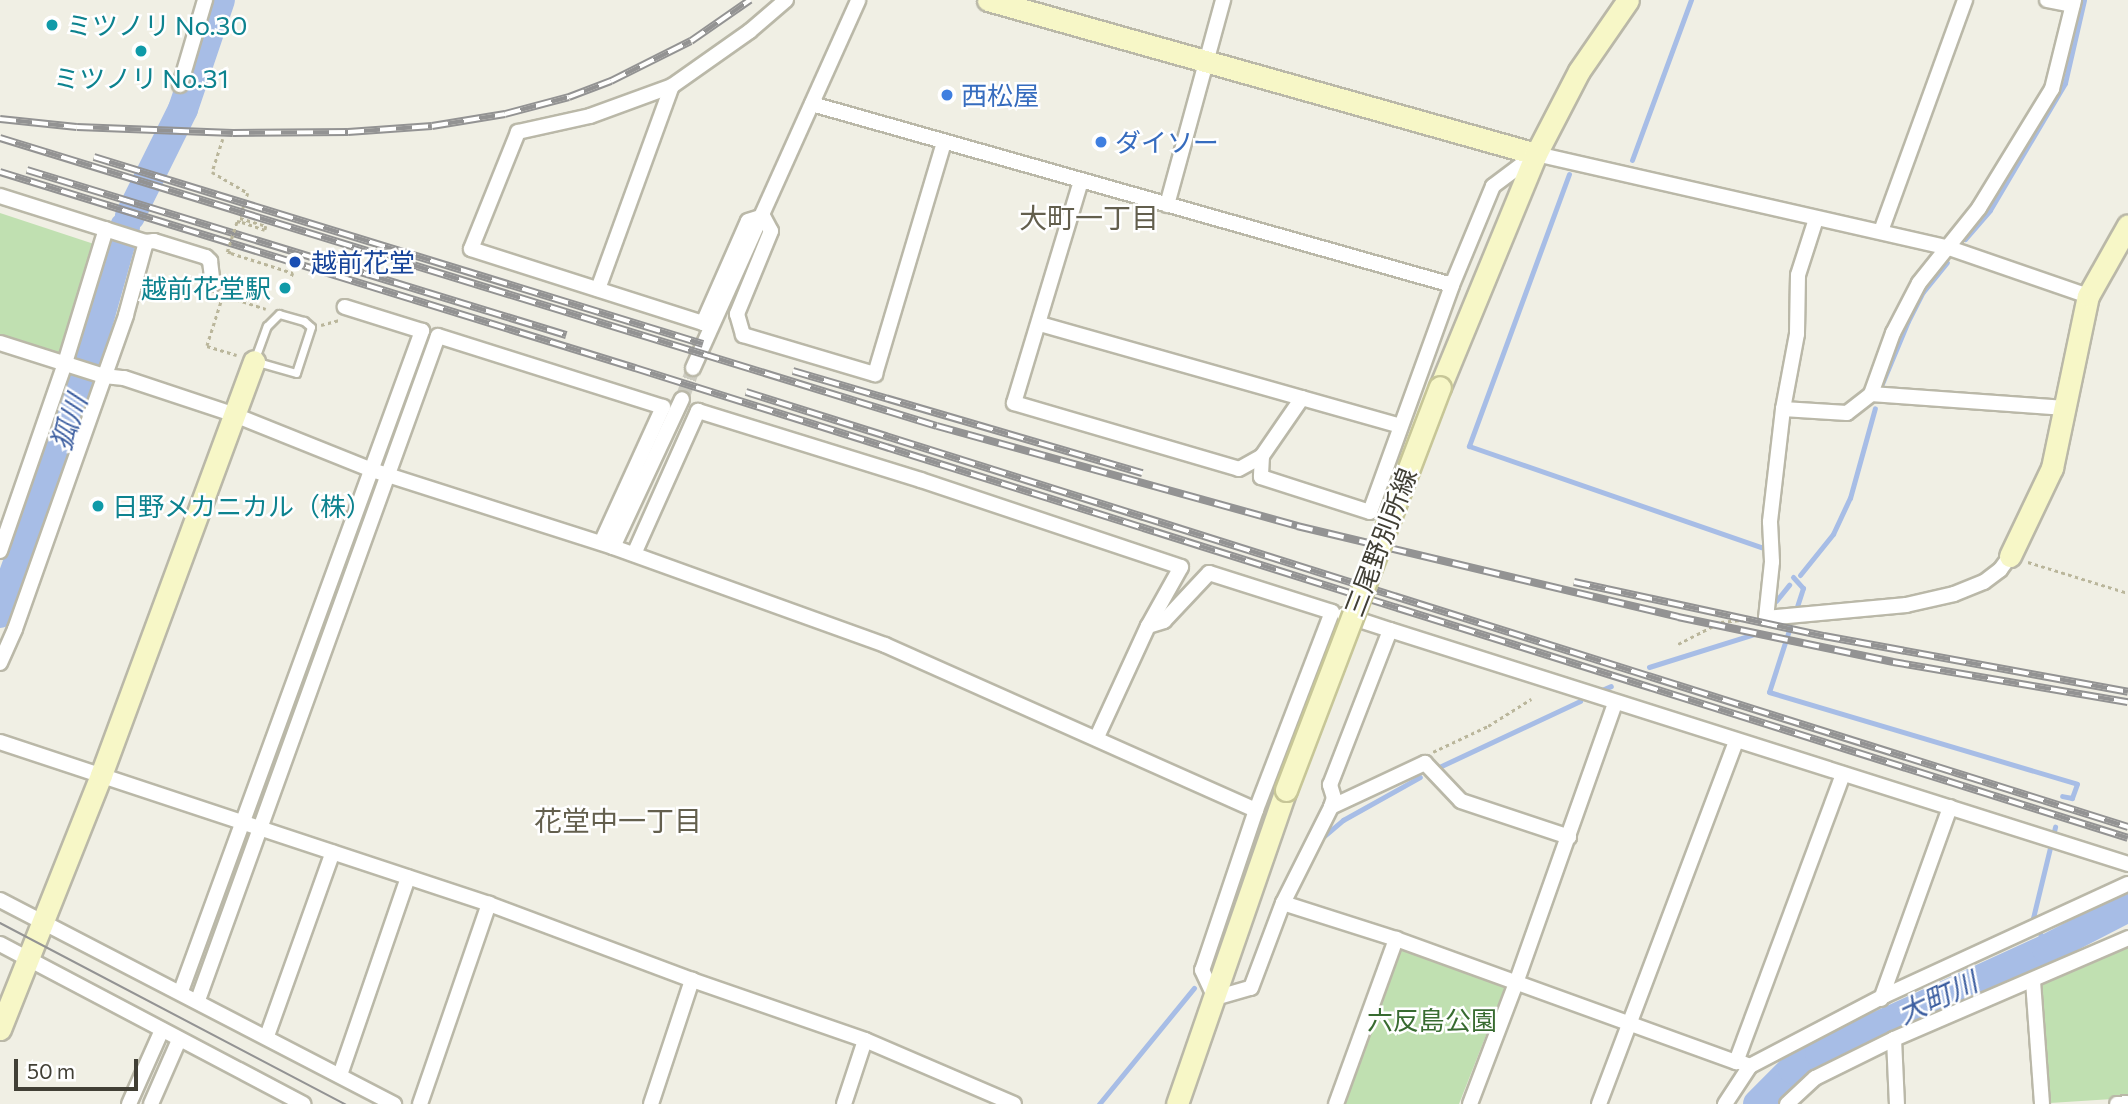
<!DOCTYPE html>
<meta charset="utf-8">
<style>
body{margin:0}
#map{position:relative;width:2128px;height:1104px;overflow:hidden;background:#f0efe4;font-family:Commissioner,"Noto Sans JP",sans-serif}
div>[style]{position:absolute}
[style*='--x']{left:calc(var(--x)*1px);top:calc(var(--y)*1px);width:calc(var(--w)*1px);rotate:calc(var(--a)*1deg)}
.green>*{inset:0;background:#c0e0b1}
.stream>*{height:5px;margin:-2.5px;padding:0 2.5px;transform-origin:2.5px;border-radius:2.5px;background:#a7bde6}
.river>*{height:30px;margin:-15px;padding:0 15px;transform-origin:15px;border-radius:15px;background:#a7bde6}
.street-tunnel>*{height:14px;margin-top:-7px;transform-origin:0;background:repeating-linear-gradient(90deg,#cdccc1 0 14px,transparent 0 21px)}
.path>*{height:2.5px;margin-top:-1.25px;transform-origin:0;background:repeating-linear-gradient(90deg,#bab69b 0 3.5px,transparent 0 7px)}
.roads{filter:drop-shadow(2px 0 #bab8a8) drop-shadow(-2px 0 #bab8a8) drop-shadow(0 2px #bab8a8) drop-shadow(0 -2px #bab8a8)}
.lane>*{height:7px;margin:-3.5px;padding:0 3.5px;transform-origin:3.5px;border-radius:3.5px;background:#fff}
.street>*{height:14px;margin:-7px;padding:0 7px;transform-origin:7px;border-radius:7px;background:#fff}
.secondary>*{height:21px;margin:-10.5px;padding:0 10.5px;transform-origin:10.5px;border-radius:10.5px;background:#f7f7c7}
.tram>*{height:2px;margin:-1px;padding:0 1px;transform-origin:1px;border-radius:1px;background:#939393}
.rail>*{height:8px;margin-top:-4px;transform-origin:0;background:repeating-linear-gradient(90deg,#fff 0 16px,#939393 0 32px);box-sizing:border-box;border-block:2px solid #939393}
.path-bridge>*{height:2.5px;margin-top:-1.25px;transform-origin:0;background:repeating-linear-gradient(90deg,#bab69b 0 3.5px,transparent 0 7px)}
.bridges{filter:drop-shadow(2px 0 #c7c697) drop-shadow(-2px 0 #c7c697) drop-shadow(0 2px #c7c697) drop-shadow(0 -2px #c7c697)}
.secondary-bridge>*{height:21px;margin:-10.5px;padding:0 10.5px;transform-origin:10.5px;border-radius:10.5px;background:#f7f7c7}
.dots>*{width:19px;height:19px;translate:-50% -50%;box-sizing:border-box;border:4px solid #fff;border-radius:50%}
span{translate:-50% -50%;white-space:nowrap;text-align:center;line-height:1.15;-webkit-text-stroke:5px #fff;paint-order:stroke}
.culture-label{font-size:26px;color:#0d838f}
.left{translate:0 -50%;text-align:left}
.right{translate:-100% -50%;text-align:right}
.shop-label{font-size:26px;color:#366cbe}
.transit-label{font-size:26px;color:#164399}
.street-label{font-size:26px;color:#413f35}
.park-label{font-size:26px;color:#386b30}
.neighbourhood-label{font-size:28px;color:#635f4d}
.water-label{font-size:28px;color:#3c5ea0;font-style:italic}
.scale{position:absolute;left:14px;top:1059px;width:124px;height:32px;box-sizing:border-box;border:4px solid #413f35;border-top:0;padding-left:9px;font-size:21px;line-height:24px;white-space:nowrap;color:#413f35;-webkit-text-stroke:5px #fff;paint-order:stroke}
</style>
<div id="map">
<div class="green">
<i style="clip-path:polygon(0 213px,94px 244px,58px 357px,0 339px)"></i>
<i style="clip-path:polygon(2128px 938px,2128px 1098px,2050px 1103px,2033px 981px)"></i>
<i style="clip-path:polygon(1398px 949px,1505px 987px,1459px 1104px,1341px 1104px)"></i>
</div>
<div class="stream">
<i style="--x:1632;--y:160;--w:171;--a:-69.8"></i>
<i style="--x:1569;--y:174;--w:290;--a:110.2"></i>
<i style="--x:1469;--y:446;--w:309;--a:19.1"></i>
<i style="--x:1965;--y:239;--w:38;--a:-49"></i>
<i style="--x:1990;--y:210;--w:147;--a:-59.4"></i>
<i style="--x:2065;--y:83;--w:85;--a:-77.1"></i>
<i style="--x:1881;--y:386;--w:70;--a:-67.4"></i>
<i style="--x:1908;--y:321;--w:33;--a:-63"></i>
<i style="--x:1923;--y:292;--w:38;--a:-51"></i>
<i style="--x:1800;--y:575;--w:53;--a:-51.2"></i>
<i style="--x:1833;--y:534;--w:40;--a:-65"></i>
<i style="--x:1850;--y:498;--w:93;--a:-74.5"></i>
<i style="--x:1793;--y:577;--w:15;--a:48"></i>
<i style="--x:1803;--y:588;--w:22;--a:108"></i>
<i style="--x:1776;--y:601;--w:21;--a:-51"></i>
<i style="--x:1790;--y:627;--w:68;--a:107.9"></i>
<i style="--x:1769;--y:692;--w:321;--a:16.6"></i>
<i style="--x:2077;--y:784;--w:15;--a:110"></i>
<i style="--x:2072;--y:798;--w:10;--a:-169"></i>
<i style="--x:1649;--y:667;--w:110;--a:-17.4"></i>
<i style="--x:1597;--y:692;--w:15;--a:-23"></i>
<i style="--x:1437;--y:768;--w:158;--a:-25.1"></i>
<i style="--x:1324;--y:836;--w:25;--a:-40"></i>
<i style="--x:1343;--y:820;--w:88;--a:-29.2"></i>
<i style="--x:2047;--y:949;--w:34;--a:-114"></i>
<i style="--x:2033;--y:918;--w:94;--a:-76.4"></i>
<i style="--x:1099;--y:1104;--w:150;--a:-50.7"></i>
</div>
<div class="river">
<i style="--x:130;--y:216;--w:119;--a:-63.6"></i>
<i style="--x:183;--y:109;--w:115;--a:-71.3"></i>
<i style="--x:0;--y:613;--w:225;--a:-70.3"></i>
<i style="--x:76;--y:401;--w:181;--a:-74.3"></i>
<i style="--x:1758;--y:1104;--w:49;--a:-45"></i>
<i style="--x:1793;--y:1069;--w:31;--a:-31"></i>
<i style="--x:1820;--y:1053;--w:250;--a:-24.6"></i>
<i style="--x:2047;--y:949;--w:91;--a:-27.4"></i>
</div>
<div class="street-tunnel">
<i style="--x:682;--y:399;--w:33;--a:-70"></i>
</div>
<div class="path">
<i style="--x:223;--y:139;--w:35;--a:108"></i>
<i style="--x:212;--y:172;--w:42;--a:30.3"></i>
<i style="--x:248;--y:193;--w:26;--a:108"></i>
<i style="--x:240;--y:218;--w:27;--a:17"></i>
<i style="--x:266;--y:226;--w:4;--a:104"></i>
<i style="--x:242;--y:222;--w:24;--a:19"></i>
<i style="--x:231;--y:253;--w:65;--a:17.9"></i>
<i style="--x:293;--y:273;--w:5;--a:112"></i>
<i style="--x:223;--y:295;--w:45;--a:18"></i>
<i style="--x:223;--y:296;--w:52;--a:107.7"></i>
<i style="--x:207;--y:346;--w:31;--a:17"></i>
<i style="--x:321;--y:325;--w:20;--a:-15"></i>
<i style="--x:2028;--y:562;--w:105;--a:17.2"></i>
<i style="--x:1678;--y:644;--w:48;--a:-27.1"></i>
<i style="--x:1721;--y:622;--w:31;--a:-6"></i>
<i style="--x:1433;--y:752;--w:61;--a:-25.3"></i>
<i style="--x:1488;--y:726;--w:51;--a:-32.1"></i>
</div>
<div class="roads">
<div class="lane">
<i style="--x:279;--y:314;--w:26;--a:16"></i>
<i style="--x:304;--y:321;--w:9;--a:41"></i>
<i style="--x:311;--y:327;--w:48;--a:108.1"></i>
<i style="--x:296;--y:373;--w:44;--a:-164.1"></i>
<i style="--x:254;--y:361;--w:37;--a:-70"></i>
<i style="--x:267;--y:326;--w:17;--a:-45"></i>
</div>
<div class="street">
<i style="--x:786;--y:0;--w:48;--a:139.3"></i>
<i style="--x:750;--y:31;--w:95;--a:144.8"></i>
<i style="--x:672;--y:86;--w:87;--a:159.9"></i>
<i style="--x:590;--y:116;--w:74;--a:167.5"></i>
<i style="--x:518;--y:132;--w:126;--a:111.9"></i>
<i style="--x:471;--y:249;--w:244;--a:17.7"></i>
<i style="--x:703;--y:323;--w:111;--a:-66.2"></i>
<i style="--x:748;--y:221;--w:16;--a:-18"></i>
<i style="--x:763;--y:216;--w:17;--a:62"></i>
<i style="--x:771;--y:231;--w:90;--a:112.3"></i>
<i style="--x:737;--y:314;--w:22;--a:74"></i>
<i style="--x:743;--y:335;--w:138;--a:16.5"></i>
<i style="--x:875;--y:374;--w:241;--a:-73.4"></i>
<i style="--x:2047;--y:0;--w:26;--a:11"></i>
<i style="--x:180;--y:85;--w:89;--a:-73.6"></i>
<i style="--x:812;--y:104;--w:665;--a:15.79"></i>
<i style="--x:1081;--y:181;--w:232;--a:106.8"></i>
<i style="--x:1014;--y:403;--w:234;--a:16.3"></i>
<i style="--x:1239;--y:469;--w:26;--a:-29"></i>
<i style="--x:0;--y:196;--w:153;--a:17.5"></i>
<i style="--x:1167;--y:205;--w:213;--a:-74.7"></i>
<i style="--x:1816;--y:219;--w:59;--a:107.8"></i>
<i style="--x:1798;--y:275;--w:59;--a:91"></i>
<i style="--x:1797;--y:334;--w:76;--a:100.6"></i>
<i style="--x:1783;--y:409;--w:114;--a:96.6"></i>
<i style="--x:1770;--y:522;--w:40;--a:87.1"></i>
<i style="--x:1772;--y:562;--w:56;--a:96.1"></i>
<i style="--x:1766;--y:618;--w:141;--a:-5.3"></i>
<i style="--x:1906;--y:605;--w:49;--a:-12.9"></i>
<i style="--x:1954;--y:594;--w:32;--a:-22"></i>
<i style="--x:1984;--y:582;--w:20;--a:-37"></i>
<i style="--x:2000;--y:570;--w:17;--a:-54"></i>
<i style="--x:1881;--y:231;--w:246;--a:-70"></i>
<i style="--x:598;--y:289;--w:216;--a:-70"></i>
<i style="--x:1040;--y:324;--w:374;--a:15.8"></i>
<i style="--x:0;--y:343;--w:109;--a:17.6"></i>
<i style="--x:104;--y:376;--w:20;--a:6"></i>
<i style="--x:124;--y:378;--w:117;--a:18.4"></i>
<i style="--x:235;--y:415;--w:148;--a:21.9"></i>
<i style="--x:372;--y:470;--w:253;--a:17.7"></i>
<i style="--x:613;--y:547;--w:289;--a:19.8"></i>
<i style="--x:885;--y:645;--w:406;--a:24"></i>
<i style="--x:1256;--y:810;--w:169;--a:108.6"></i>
<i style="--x:1202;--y:970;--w:31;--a:65"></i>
<i style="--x:1215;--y:998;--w:37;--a:-16"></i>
<i style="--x:1251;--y:988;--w:91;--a:-69.4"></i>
<i style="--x:1283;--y:903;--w:107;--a:-63.4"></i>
<i style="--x:1331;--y:807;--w:9;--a:-72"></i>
<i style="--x:1334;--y:798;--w:14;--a:-107"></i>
<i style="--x:1330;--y:785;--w:166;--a:-68.8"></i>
<i style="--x:1390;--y:630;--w:774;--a:17.59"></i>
<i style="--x:693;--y:368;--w:403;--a:-65.8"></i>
<i style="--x:1871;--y:394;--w:65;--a:-70.2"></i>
<i style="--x:1893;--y:333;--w:56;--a:-62.5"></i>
<i style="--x:1919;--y:283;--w:96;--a:-51.3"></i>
<i style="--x:1979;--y:208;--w:140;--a:-58.5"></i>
<i style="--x:2052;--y:89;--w:92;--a:-76.1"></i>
<i style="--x:1302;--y:398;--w:70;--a:124.6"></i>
<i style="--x:1262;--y:456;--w:21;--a:93"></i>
<i style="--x:1261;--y:477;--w:114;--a:17.8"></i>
<i style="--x:1370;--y:512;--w:241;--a:-70.1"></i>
<i style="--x:1452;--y:285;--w:107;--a:-67.5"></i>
<i style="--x:1493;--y:186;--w:54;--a:-36.7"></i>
<i style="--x:1536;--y:154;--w:420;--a:12.8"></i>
<i style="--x:1946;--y:247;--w:150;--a:19"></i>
<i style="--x:1783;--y:409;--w:64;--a:3.6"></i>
<i style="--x:1847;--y:413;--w:31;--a:-38"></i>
<i style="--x:1871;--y:394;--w:195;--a:4.1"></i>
<i style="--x:613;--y:547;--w:163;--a:-65"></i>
<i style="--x:0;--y:551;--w:199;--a:-70.9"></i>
<i style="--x:65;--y:363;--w:140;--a:-73"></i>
<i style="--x:634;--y:554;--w:157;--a:-65.9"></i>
<i style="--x:698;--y:411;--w:233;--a:17.2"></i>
<i style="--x:921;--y:480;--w:274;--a:18.5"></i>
<i style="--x:1181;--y:567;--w:68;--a:119.2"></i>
<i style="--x:1148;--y:626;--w:122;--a:114.7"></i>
<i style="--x:1344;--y:615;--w:48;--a:18.1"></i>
<i style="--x:1148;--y:626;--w:17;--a:-17"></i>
<i style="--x:1164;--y:621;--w:66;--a:-46.8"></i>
<i style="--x:1209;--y:573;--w:129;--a:17.6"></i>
<i style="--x:1332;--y:612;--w:212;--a:111"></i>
<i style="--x:0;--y:663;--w:37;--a:-66"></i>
<i style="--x:15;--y:629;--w:333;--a:-70.5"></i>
<i style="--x:126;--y:315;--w:76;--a:-74.7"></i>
<i style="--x:146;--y:242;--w:8;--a:-7"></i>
<i style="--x:154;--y:241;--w:54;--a:17.1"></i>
<i style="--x:206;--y:257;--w:6;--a:45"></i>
<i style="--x:210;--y:261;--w:23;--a:83"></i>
<i style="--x:0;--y:742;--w:515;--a:18.33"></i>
<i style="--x:489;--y:904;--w:217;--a:20.5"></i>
<i style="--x:692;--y:980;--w:183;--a:19.1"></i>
<i style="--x:865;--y:1040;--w:162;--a:23.2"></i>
<i style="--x:1331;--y:807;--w:104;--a:-25.1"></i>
<i style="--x:1425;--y:763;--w:52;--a:46.5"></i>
<i style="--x:1461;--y:801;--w:114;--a:18.4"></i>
<i style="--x:0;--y:900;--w:444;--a:27.4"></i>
<i style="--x:1283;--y:903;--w:119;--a:17.7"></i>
<i style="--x:1396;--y:939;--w:362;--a:19.9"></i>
<i style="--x:1736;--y:1062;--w:307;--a:-69.6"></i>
<i style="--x:0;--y:944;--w:343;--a:27.8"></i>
<i style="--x:2033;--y:981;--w:123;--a:85.8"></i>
<i style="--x:181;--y:991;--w:703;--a:-69.94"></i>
<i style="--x:422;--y:331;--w:81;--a:-162.7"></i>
<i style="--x:1881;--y:999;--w:204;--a:-70.2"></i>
<i style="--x:198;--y:1000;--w:706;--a:-70.13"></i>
<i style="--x:438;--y:336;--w:236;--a:17.5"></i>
<i style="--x:663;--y:407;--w:149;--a:114.5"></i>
<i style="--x:267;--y:1036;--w:195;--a:-70.3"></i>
<i style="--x:1894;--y:1039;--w:65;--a:87.4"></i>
<i style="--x:1750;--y:1066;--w:151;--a:-27.6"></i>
<i style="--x:1884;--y:996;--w:268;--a:-24.7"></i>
<i style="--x:340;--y:1075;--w:209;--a:-71"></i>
<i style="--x:129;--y:1104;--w:81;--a:-66"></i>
<i style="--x:151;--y:1104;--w:70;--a:-66.4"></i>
<i style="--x:420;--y:1104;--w:212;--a:-71"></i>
<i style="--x:651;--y:1104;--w:131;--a:-71.7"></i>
<i style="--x:844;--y:1104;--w:67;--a:-71.8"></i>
<i style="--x:1336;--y:1104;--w:176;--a:-70"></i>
<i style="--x:1470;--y:1104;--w:129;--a:-69.2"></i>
<i style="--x:1516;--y:983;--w:297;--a:-70.5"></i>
<i style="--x:1599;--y:1104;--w:387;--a:-69.3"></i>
<i style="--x:1725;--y:1104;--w:45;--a:-56.7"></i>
<i style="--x:1750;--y:1066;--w:9;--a:-159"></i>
<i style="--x:1787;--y:1104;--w:38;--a:-43"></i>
<i style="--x:1815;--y:1078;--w:88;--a:-26.3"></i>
<i style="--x:1894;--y:1039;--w:255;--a:-23.3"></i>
<i style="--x:2117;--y:1104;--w:11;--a:-5"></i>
</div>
<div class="secondary">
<i style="--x:988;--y:0;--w:569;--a:15.7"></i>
<i style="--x:1440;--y:387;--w:252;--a:-67.6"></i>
<i style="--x:1536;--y:154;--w:93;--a:-62.6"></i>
<i style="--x:1579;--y:71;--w:86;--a:-55.4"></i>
<i style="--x:2010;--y:556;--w:98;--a:-64.5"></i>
<i style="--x:2052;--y:468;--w:176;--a:-78.2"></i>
<i style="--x:2088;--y:296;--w:81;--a:-60.6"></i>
<i style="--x:0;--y:1029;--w:273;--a:-68.3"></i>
<i style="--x:101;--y:775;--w:441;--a:-69.7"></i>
<i style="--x:1177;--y:1104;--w:332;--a:-70.9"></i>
</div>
</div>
<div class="tram">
<i style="--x:0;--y:923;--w:390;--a:27.7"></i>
</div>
<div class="rail">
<i style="--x:0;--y:119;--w:77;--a:5.9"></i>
<i style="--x:77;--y:127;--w:156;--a:2.2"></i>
<i style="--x:233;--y:133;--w:115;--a:-0.5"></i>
<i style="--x:348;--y:132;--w:84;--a:-4.1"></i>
<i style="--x:432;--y:126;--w:74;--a:-9.3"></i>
<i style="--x:505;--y:114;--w:66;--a:-14.9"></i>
<i style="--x:569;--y:97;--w:45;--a:-20.9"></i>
<i style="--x:611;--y:81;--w:89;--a:-26.6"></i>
<i style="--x:691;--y:41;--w:72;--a:-34.8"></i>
<i style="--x:0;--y:138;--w:980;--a:17.09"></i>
<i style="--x:937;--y:426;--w:374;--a:15.5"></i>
<i style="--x:1297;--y:526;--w:392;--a:13.4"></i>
<i style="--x:1678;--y:617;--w:220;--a:11.8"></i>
<i style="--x:1893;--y:662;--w:238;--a:9.7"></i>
<i style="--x:94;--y:157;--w:637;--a:17.07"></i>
<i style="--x:27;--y:170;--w:564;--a:17.02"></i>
<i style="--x:0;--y:172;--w:665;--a:17.15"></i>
<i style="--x:635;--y:368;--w:1565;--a:17.47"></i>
<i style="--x:793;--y:371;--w:364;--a:16.3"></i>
<i style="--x:746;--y:392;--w:1449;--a:17.47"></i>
<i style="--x:1574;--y:582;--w:256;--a:12.2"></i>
<i style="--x:1824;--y:636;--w:309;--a:10.4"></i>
</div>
<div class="path-bridge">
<i style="--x:231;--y:253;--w:4;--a:-166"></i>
<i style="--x:227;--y:252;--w:33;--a:-72"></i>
<i style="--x:237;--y:221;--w:5;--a:11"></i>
</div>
<div class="bridges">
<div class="secondary-bridge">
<i style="--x:1286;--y:790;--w:431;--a:-69.1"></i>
</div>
</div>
<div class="dots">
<i style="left:52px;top:25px;background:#0f9aa8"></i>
<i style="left:141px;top:51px;background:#0f9aa8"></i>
<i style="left:947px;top:95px;background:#3f7fe0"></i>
<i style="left:1101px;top:142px;background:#3f7fe0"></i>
<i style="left:295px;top:262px;background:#1a4fb4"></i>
<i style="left:285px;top:288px;background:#0f9aa8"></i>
<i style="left:98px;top:506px;background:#0f9aa8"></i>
</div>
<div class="culture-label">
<span class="left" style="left:66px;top:25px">ミツノリ No.30</span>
<span style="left:141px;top:78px">ミツノリ No.31</span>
<span class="right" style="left:271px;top:288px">越前花堂駅</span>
<span class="left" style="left:112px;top:506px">日野メカニカル（株）</span>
</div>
<div class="shop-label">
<span class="left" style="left:961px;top:95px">西松屋</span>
<span class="left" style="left:1115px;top:142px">ダイソー</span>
</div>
<div class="transit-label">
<span class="left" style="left:311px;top:262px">越前花堂</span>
</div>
<div class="street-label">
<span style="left:1380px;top:542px;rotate:-69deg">三尾野別所線</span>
</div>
<div class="park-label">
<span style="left:1432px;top:1020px">六反島公園</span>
</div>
<div class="neighbourhood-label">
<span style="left:1089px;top:217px">大町一丁目</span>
<span style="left:618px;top:820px">花堂中一丁目</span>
</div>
<div class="water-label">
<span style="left:68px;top:422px;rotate:-71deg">狐川</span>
<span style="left:1937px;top:997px;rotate:-25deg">大町川</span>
</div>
<div class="scale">50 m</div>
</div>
